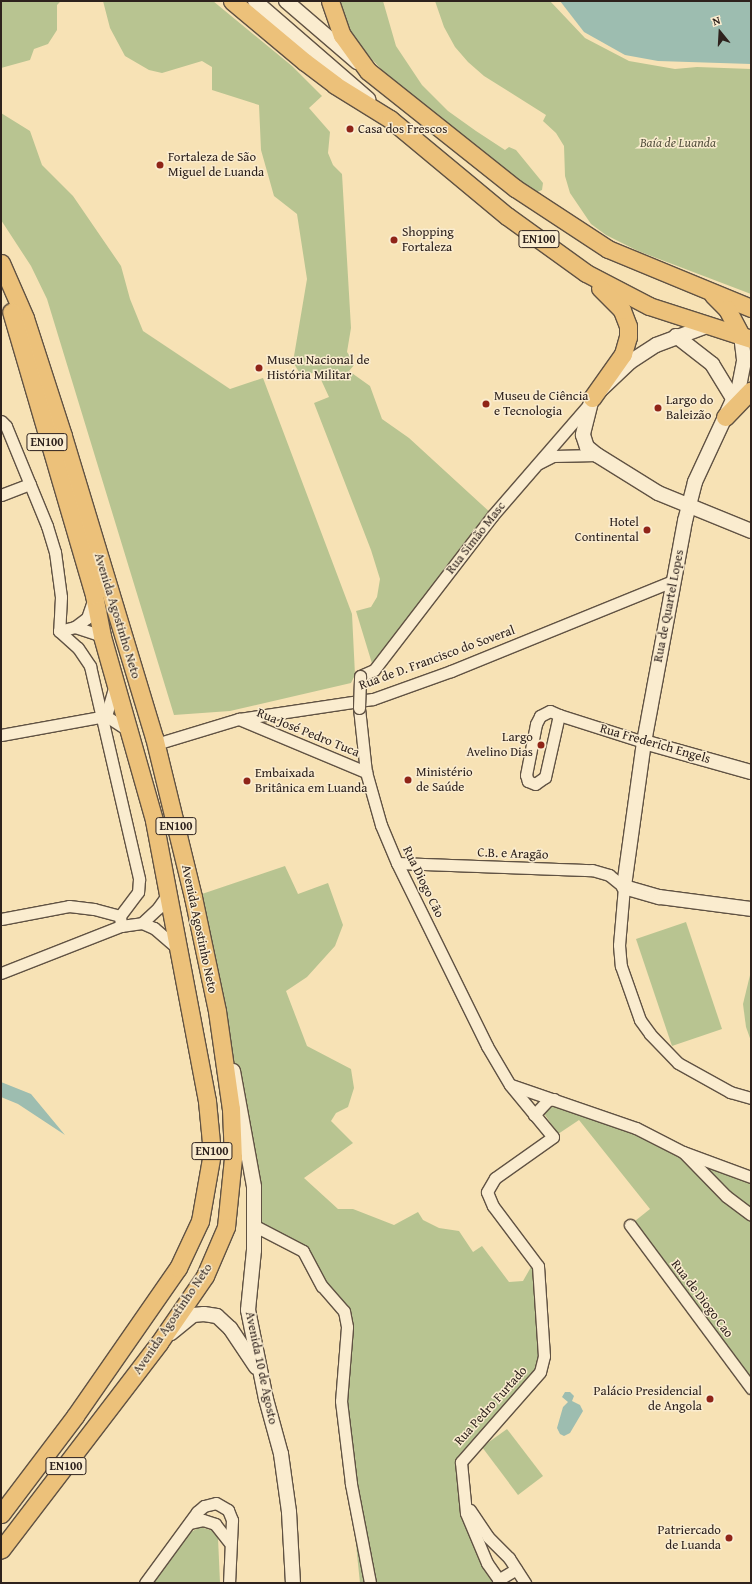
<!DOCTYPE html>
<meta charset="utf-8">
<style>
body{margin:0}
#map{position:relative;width:752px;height:1584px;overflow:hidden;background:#f7e2b5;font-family:"Gentium Book Plus",serif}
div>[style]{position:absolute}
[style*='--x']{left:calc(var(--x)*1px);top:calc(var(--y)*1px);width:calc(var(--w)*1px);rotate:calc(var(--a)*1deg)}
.green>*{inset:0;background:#b8c491}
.water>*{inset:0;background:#9dbdb0}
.roads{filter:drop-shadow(1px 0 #605243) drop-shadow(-1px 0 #605243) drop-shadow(0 1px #605243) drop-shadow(0 -1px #605243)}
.minor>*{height:11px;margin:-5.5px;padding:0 5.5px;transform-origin:5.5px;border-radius:5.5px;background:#faeccf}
.tertiary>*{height:14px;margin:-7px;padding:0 7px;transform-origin:7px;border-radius:7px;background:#faeccf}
.primary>*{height:17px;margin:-8.5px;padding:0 8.5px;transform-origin:8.5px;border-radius:8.5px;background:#ecc17a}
.bridges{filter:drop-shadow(1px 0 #605243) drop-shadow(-1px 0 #605243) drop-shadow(0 1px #605243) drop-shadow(0 -1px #605243)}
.minor-bridge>*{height:11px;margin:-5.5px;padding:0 5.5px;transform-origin:5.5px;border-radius:5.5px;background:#faeccf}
.dots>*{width:11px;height:11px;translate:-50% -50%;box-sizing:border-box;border:2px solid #faeccf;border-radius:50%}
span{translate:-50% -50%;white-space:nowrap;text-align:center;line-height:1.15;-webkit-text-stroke:3px #faeccf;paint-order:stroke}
.shield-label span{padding:1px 3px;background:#faeccf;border:1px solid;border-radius:3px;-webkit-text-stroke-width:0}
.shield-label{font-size:12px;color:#2e221d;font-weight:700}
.poi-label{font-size:13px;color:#2e221d}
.left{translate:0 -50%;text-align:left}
.right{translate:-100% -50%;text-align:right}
.park-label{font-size:13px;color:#575340;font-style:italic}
.street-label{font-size:13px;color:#2e221d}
.frame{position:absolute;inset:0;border:2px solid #2e221d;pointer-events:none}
.north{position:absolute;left:700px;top:12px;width:40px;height:40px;-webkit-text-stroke:3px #faeccf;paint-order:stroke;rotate:342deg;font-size:11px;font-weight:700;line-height:16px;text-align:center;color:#2e221d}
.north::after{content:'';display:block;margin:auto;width:14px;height:18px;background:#2e221d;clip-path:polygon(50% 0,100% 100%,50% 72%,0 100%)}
</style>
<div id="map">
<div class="green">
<i style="clip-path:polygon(1px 1px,61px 1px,57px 5px,57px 30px,48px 44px,34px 49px,30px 60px,1px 68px)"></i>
<i style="clip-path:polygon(103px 1px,213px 1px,292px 66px,322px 96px,309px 108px,330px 132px,328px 153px,333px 165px,342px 174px,351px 328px,347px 352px,355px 364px,349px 371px,370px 386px,382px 419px,409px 438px,493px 515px,374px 670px,356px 611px,371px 607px,377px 597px,380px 579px,371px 550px,314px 403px,329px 397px,317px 371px,302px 377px,293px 362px,307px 279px,297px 214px,274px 196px,261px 150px,259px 105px,212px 90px,212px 67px,202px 61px,162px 73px,149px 70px,125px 56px,110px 28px)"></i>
<i style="clip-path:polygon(333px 1px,383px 1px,396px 46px,422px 85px,448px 111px,476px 131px,505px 150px,509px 147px,516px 150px,543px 183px,542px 190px,535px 193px,494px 164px,383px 71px,349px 35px)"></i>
<i style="clip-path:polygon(435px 1px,550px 1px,585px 38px,629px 61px,675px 69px,697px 67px,751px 69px,751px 294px,638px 251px,606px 235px,591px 224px,570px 193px,565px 176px,564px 146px,556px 133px,543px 121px,546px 115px,484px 76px,468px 62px,455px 47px,444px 27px)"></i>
<i style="clip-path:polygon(1px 113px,30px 131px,42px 165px,73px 196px,121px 266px,130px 299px,143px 331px,230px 389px,263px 378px,352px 614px,355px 675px,351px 683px,230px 711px,174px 715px,47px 299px,31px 266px,1px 220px)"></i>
<i style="clip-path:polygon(285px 866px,298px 894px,328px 883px,343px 925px,335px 946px,307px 977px,286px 991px,307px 1046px,351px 1069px,354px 1088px,348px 1107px,336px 1113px,331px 1121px,353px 1143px,304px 1178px,338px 1209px,353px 1209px,394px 1225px,418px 1212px,423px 1220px,439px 1228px,459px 1231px,473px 1252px,482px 1246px,509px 1282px,523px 1281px,535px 1260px,544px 1365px,465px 1455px,463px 1502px,501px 1583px,360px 1583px,345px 1438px,347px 1327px,309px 1259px,255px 1226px,193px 897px)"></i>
<i style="clip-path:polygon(686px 922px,722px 1029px,672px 1046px,636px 939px)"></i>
<i style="clip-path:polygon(751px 971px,751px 1041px,746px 1027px,743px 1004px)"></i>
<i style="clip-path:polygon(554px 1099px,751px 1177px,751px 1388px,630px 1225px,650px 1209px,579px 1120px,558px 1134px,543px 1112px)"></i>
<i style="clip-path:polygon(507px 1429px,543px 1476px,518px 1495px,482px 1447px)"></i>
<i style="clip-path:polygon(200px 1527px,214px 1531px,218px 1538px,220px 1583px,153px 1583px,191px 1532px)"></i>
</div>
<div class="water">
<i style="clip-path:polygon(560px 1px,751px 1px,751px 64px,658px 61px,625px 55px,584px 32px)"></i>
<i style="clip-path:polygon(1px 1082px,31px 1094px,65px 1135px,18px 1104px,1px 1097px)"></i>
<i style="clip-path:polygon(565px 1392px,570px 1392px,574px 1396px,572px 1401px,580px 1405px,583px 1411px,570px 1433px,564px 1436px,560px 1434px,557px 1428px,563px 1407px,568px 1402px,562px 1397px)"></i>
</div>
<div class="roads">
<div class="minor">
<i style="--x:1;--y:421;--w:7;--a:45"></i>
<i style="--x:6;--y:426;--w:108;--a:67.7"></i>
<i style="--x:47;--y:526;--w:27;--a:73"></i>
<i style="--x:55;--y:552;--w:45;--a:82.4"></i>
<i style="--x:61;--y:597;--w:34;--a:93"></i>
<i style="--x:539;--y:463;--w:16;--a:-27"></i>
<i style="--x:553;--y:456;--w:44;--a:-1.3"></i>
<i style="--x:1;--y:495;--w:31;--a:-21"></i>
<i style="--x:75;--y:627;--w:28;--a:18"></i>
<i style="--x:59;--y:631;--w:25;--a:42"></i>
<i style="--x:78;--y:648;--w:22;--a:56"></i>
<i style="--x:90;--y:666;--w:219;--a:77"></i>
<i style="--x:139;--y:879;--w:13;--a:94"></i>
<i style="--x:138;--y:892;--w:30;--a:127"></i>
<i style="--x:120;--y:916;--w:10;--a:84"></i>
<i style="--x:59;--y:631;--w:16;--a:-14"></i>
<i style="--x:75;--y:627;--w:15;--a:-37"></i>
<i style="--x:87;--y:618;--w:18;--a:-71"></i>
<i style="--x:360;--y:676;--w:15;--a:-23"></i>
<i style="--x:374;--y:670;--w:195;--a:-52.5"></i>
<i style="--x:493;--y:515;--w:147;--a:-49.1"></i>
<i style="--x:359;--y:708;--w:64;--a:83.8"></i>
<i style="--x:366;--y:772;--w:55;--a:74.2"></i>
<i style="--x:381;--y:825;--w:41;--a:67.2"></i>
<i style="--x:397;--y:863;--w:204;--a:63.8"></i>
<i style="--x:487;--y:1046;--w:45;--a:59.5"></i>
<i style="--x:510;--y:1085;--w:67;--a:50.4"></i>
<i style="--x:553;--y:1137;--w:71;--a:144.7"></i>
<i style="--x:495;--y:1178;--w:16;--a:120"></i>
<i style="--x:487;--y:1192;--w:15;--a:67"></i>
<i style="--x:493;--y:1206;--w:75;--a:53.1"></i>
<i style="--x:538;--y:1266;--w:90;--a:86.2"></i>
<i style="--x:544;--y:1356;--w:16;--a:104"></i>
<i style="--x:540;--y:1372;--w:120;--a:131.3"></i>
<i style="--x:461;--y:1462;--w:51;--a:84.4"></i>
<i style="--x:466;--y:1513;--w:54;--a:67.2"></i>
<i style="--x:487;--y:1563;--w:24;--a:55"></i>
<i style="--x:550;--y:711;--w:10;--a:24"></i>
<i style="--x:559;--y:715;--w:64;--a:102.7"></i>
<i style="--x:545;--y:777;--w:12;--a:145"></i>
<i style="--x:535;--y:784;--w:8;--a:-157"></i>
<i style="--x:528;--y:781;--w:6;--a:-108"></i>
<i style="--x:526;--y:775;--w:52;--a:-78.9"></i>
<i style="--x:536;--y:724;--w:9;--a:-63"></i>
<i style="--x:540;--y:716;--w:11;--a:-27"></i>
<i style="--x:559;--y:715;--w:89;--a:17.6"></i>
<i style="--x:106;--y:716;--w:29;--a:-74"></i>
<i style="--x:239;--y:719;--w:138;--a:22.7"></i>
<i style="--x:1;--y:735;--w:107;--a:-10.3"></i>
<i style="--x:106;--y:716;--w:27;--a:33"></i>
<i style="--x:156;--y:744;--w:87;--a:-16.8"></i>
<i style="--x:239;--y:719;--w:135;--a:-8.5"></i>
<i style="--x:373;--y:699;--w:83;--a:-19.7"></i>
<i style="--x:451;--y:671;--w:240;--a:-22.1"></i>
<i style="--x:397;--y:863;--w:195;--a:2.1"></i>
<i style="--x:592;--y:870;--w:18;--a:16"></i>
<i style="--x:609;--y:875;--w:19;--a:39"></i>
<i style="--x:624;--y:887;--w:58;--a:94.9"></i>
<i style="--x:619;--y:945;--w:21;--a:85"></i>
<i style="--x:621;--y:966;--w:57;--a:70.6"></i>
<i style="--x:640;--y:1020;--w:17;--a:54"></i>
<i style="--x:650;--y:1034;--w:40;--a:46"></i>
<i style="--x:678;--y:1063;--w:60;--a:29.1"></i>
<i style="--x:730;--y:1092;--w:22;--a:16"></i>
<i style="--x:1;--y:919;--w:69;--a:-10.8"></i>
<i style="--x:69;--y:906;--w:25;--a:7"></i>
<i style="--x:94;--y:909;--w:27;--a:15"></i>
<i style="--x:142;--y:923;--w:22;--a:-43"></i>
<i style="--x:158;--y:908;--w:19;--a:-55"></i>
<i style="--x:1;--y:973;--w:129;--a:-21.4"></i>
<i style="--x:121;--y:926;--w:21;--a:-8"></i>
<i style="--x:142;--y:923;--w:13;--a:23"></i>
<i style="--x:154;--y:928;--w:30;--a:41"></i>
<i style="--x:511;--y:1085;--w:132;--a:19"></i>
<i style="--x:636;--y:1128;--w:53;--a:27.1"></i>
<i style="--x:683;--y:1152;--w:72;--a:20.2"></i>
<i style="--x:534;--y:1115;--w:21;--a:-47"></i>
<i style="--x:548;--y:1100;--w:6;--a:-9"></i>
<i style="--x:684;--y:1153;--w:60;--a:45.7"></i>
<i style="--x:726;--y:1196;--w:31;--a:37"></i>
<i style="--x:630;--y:1225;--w:203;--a:53.4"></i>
<i style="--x:255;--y:1226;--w:54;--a:27.5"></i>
<i style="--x:303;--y:1251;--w:40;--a:62"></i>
<i style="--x:322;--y:1286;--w:33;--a:49"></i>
<i style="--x:344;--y:1311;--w:16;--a:79"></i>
<i style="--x:347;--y:1327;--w:74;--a:94.6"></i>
<i style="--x:341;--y:1401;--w:84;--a:83.1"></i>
<i style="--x:351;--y:1484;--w:101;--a:79.1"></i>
<i style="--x:470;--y:1510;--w:32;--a:56"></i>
<i style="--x:488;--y:1537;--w:30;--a:45"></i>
<i style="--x:509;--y:1558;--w:30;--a:57"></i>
<i style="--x:190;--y:1523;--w:13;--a:-13"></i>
<i style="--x:203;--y:1520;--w:13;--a:18"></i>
<i style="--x:215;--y:1524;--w:23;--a:52"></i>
<i style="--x:498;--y:1580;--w:21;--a:-31"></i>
<i style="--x:145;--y:1583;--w:88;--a:-53.8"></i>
<i style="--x:197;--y:1512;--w:9;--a:-41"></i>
<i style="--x:204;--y:1506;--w:12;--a:-14"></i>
<i style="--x:216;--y:1503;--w:14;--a:30"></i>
<i style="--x:228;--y:1510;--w:11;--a:68"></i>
<i style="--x:232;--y:1520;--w:63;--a:92.7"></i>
</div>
<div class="tertiary">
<i style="--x:255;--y:1;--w:150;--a:40.9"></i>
<i style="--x:286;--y:1;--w:94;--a:40.7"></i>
<i style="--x:707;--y:326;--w:54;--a:159.6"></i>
<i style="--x:656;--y:345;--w:31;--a:147"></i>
<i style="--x:630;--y:362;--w:52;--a:136.5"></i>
<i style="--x:592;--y:398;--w:38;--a:104"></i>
<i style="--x:583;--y:435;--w:13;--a:72"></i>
<i style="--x:587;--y:447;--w:13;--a:39"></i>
<i style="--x:597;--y:455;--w:72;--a:31.9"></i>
<i style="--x:658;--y:493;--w:100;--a:22.2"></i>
<i style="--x:741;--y:335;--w:26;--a:83"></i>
<i style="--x:744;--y:361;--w:26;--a:101"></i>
<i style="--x:739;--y:387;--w:105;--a:114.9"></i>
<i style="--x:695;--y:482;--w:40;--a:104.4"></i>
<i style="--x:685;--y:521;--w:225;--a:100.5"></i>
<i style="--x:644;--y:742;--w:146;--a:97.9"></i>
<i style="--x:624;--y:887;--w:37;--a:16"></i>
<i style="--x:660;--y:897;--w:92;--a:7.5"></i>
<i style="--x:676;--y:336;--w:46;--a:37.9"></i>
<i style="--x:712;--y:364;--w:42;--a:58.6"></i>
<i style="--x:644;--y:742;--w:111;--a:15.7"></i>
<i style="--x:233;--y:1071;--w:118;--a:79.7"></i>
<i style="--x:254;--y:1187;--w:63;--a:90"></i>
<i style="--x:254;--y:1250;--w:60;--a:95.7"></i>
<i style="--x:248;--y:1310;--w:91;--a:78.6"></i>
<i style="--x:266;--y:1399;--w:57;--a:74.7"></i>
<i style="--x:281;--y:1454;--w:59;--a:82.1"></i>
<i style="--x:289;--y:1512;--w:71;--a:86.8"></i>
<i style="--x:171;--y:1333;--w:28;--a:-39"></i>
<i style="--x:193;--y:1315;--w:11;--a:-5"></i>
<i style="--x:204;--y:1314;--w:13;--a:9"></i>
<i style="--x:217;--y:1316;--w:18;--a:43"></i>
<i style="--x:230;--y:1328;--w:47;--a:56.3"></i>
</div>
<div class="primary">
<i style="--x:232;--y:1;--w:95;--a:39.9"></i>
<i style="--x:305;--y:62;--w:38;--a:37"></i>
<i style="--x:335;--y:85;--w:65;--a:31.7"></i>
<i style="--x:390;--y:119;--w:152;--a:39.7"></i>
<i style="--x:507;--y:216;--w:97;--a:35.8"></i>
<i style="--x:586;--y:273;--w:71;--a:27.6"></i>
<i style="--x:649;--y:306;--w:107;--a:17.9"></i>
<i style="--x:330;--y:1;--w:36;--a:71"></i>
<i style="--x:342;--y:35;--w:44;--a:54.2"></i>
<i style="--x:368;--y:71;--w:188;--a:38.5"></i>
<i style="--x:515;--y:188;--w:111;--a:33.3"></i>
<i style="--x:608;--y:249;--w:155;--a:22.4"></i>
<i style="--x:1;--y:263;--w:60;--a:66.4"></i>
<i style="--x:25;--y:318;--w:124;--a:72.1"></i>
<i style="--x:63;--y:436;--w:314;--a:73.2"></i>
<i style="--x:154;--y:737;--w:165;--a:76.3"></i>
<i style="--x:193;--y:897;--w:116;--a:78.1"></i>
<i style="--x:217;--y:1011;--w:99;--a:81.9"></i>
<i style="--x:231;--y:1109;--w:49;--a:87.7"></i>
<i style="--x:233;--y:1158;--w:69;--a:95.8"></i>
<i style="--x:226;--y:1227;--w:53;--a:113.2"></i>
<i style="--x:205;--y:1276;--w:81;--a:124.5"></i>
<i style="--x:159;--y:1343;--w:260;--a:127.4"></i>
<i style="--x:713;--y:295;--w:20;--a:45"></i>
<i style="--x:727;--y:309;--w:30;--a:62"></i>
<i style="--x:592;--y:398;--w:54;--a:-54.8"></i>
<i style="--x:623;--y:354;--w:18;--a:-74"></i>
<i style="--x:628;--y:337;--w:11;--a:-90"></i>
<i style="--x:628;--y:326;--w:17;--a:-111"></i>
<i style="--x:622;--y:310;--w:31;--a:-135"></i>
<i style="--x:725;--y:417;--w:37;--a:-46"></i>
<i style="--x:1;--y:1514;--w:123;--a:-52.9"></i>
<i style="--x:75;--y:1416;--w:180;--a:-55.2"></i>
<i style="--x:178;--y:1268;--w:52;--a:-64.9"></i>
<i style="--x:200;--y:1221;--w:69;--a:-80"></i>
<i style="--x:212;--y:1153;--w:52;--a:-95.5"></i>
<i style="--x:207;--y:1101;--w:286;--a:-100.7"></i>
<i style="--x:154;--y:820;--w:191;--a:-105.8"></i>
<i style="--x:102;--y:636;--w:42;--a:-101"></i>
<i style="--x:94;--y:595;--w:295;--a:-106.3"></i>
</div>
</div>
<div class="bridges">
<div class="minor-bridge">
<i style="--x:359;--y:708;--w:32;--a:-88"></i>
</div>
</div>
<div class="dots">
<i style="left:350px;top:129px;background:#8f2418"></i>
<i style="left:160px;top:165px;background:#8f2418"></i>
<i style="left:394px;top:240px;background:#8f2418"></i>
<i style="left:259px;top:368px;background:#8f2418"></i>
<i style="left:486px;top:404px;background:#8f2418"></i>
<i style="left:658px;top:408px;background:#8f2418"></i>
<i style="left:647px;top:530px;background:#8f2418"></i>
<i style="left:541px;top:745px;background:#8f2418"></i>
<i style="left:408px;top:780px;background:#8f2418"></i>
<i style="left:247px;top:781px;background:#8f2418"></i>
<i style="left:710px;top:1399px;background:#8f2418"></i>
<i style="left:729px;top:1538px;background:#8f2418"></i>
</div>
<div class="shield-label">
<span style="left:539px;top:239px">EN100</span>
<span style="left:47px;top:442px">EN100</span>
<span style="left:176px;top:826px">EN100</span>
<span style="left:212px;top:1151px">EN100</span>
<span style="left:66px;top:1466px">EN100</span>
</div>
<div class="poi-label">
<span class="left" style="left:358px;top:129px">Casa dos Frescos</span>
<span class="left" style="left:168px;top:165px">Fortaleza de São<br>Miguel de Luanda</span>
<span class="left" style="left:402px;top:240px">Shopping<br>Fortaleza</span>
<span class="left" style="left:267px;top:368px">Museu Nacional de<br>História Militar</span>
<span class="left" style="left:494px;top:404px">Museu de Ciência<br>e Tecnologia</span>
<span class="left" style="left:666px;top:408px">Largo do<br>Baleizão</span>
<span class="right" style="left:639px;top:530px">Hotel<br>Continental</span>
<span class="right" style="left:533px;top:745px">Largo<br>Avelino Dias</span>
<span class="left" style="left:416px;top:780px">Ministério<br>de Saúde</span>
<span class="left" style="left:255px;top:781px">Embaixada<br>Britânica em Luanda</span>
<span class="right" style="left:702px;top:1399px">Palácio Presidencial<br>de Angola</span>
<span class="right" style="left:721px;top:1538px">Patriercado<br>de Luanda</span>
</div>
<div class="park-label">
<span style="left:678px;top:143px">Baía de Luanda</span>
</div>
<div class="street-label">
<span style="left:476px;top:538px;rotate:-52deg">Rua Simão Masc</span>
<span style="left:669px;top:606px;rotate:-79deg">Rua de Quartel Lopes</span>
<span style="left:117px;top:616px;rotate:73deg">Avenida Agostinho Neto</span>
<span style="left:437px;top:658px;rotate:-20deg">Rua de D. Francisco do Soveral</span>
<span style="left:308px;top:733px;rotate:22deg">Rua José Pedro Tuca</span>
<span style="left:655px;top:744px;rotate:16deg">Rua Frederich Engels</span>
<span style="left:513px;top:854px;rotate:2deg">C.B. e Aragão</span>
<span style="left:423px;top:882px;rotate:64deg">Rua Diogo Cão</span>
<span style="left:199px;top:929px;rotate:78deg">Avenida Agostinho Neto</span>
<span style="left:702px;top:1299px;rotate:53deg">Rua de Diogo Cao</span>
<span style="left:173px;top:1319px;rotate:-56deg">Avenida Agostinho Neto</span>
<span style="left:261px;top:1368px;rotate:78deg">Avenida 10 de Agosto</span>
<span style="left:491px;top:1406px;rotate:-48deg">Rua Pedro Furtado</span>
</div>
<div class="frame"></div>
<div class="north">N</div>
</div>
